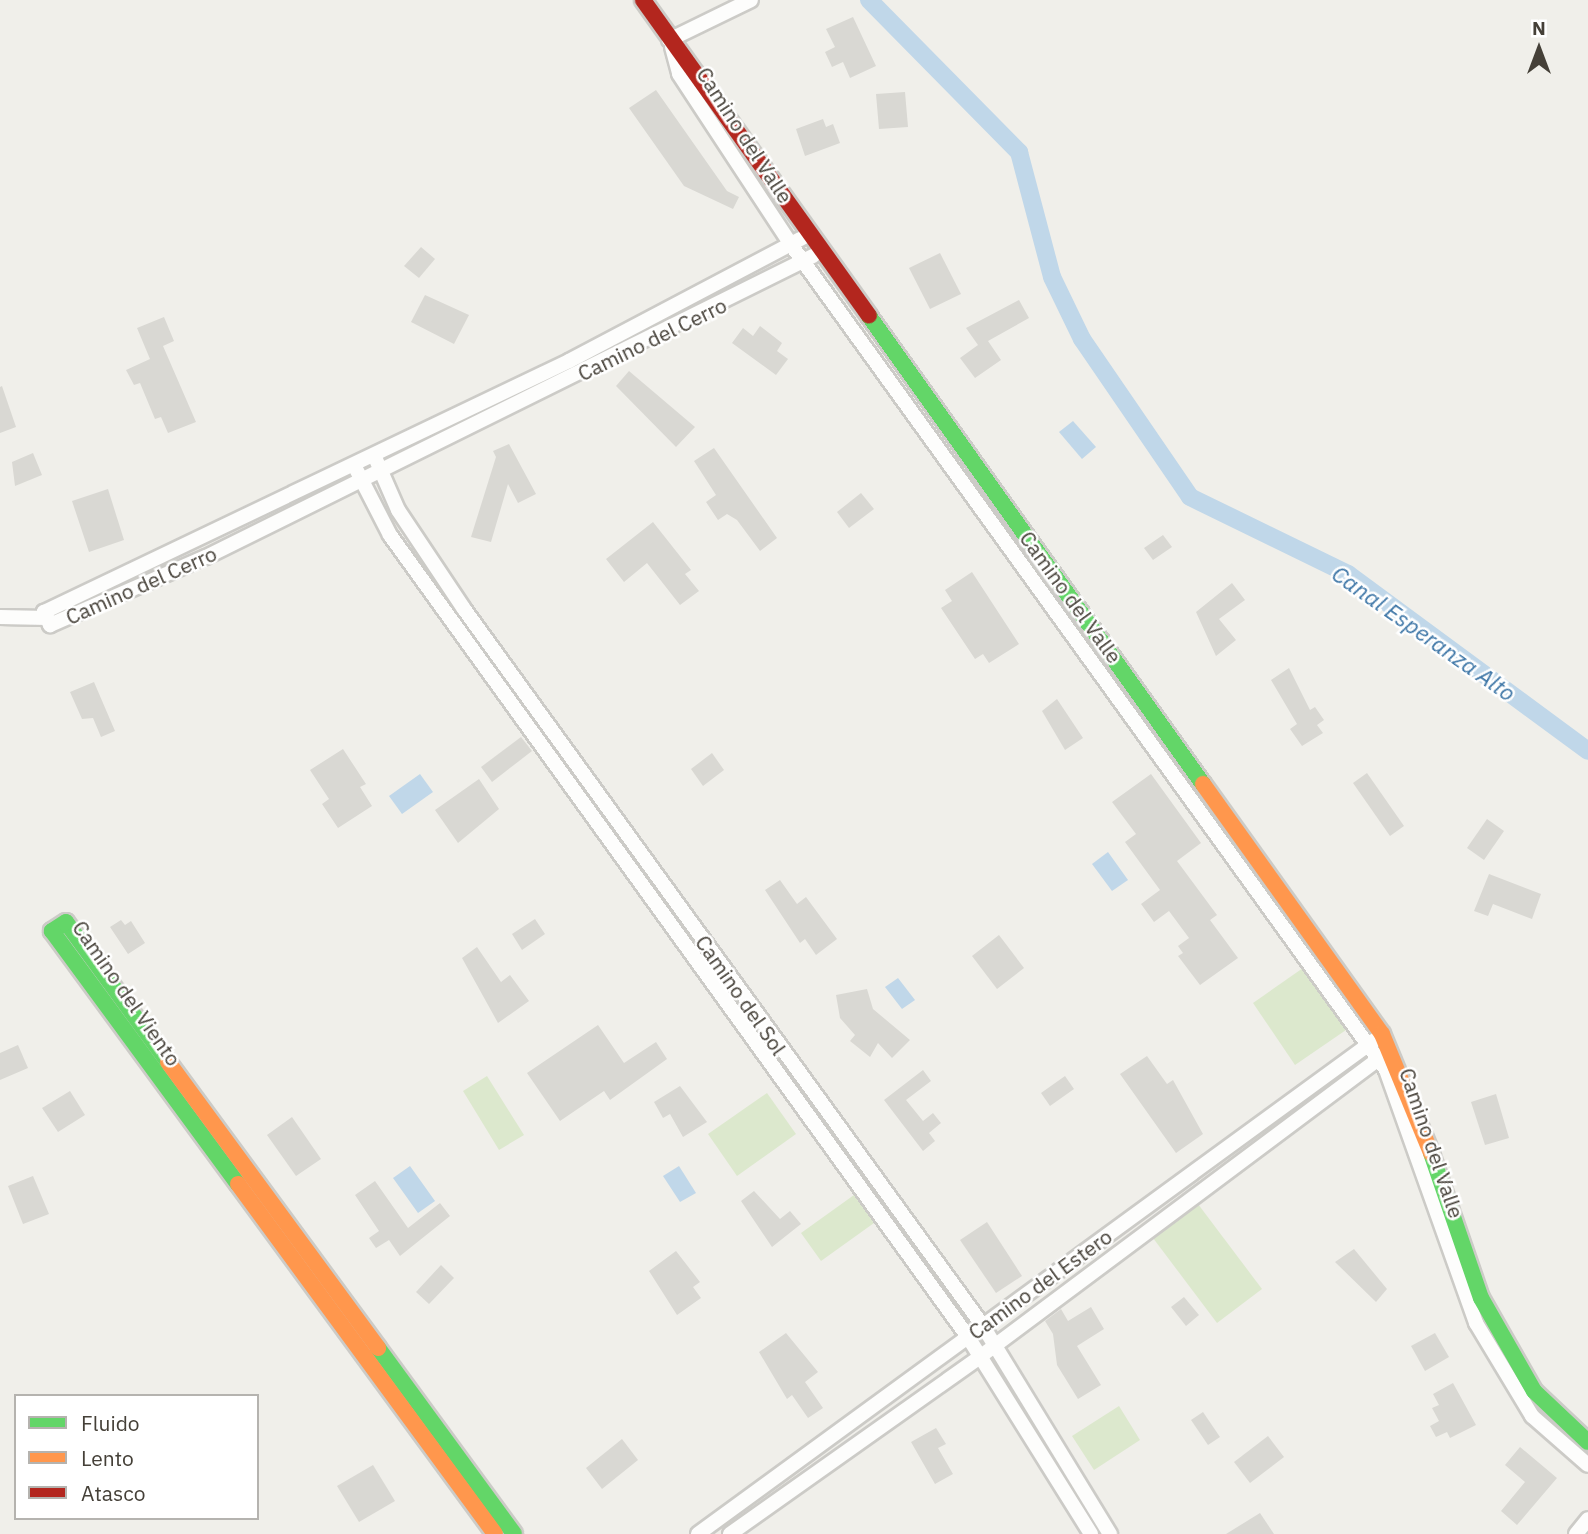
<!DOCTYPE html>
<style>
body{margin:0}
#map{position:relative;width:1588px;height:1534px;overflow:hidden;background:#f0efea;font-family:"IBM Plex Sans",sans-serif}
div>[style]{position:absolute}
[style*='--x']{left:calc(var(--x)*1px);top:calc(var(--y)*1px);width:calc(var(--w)*1px);rotate:calc(var(--a)*1deg)}
.green>*{inset:0;background:#dce8cd}
.water>*{inset:0;background:#c0d7e9}
.canal>*{height:18px;margin:-9px;padding:0 9px;transform-origin:9px;border-radius:9px;background:#c0d7e9}
.building>*{inset:0;background:#d9d8d3}
.roads{filter:drop-shadow(2px 0 #cccbc7) drop-shadow(-2px 0 #cccbc7) drop-shadow(0 2px #cccbc7) drop-shadow(0 -2px #cccbc7)}
.street>*{height:14px;margin:-7px;padding:0 7px;transform-origin:7px;border-radius:7px;background:#fdfdfc}
.fast>*{height:16px;margin:-8px;padding:0 8px;transform-origin:8px;border-radius:8px;background:#63d668}
.slow>*{height:16px;margin:-8px;padding:0 8px;transform-origin:8px;border-radius:8px;background:#ff974d}
.jam>*{height:16px;margin:-8px;padding:0 8px;transform-origin:8px;border-radius:8px;background:#b3261e}
span{translate:-50% -50%;white-space:nowrap;text-align:center;line-height:1.15;-webkit-text-stroke:5px #fff;paint-order:stroke}
.street-label{font-size:21px;color:#454038}
.water-label{font-size:23px;color:#3c75a6;font-style:italic}
.legend{position:absolute;left:14px;top:1394px;width:245px;height:126px;box-sizing:border-box;background:#fff;border:2px solid #b5b3af;margin:0;padding:9px 12px;list-style:none;font-size:21px;color:#454038}
.legend li{display:flex;align-items:center;gap:14px;height:35px}
.legend b{width:35px;border:2px solid #b5b3af}
.north{position:absolute;left:1504px;top:14px;width:70px;height:70px;-webkit-text-stroke:5px #fff;paint-order:stroke;rotate:0deg;font-size:19px;font-weight:700;line-height:28px;text-align:center;color:#454038}
.north::after{content:'';display:block;margin:auto;width:24px;height:32px;background:#454038;clip-path:polygon(50% 0,100% 100%,50% 72%,0 100%)}
</style>
<div id="map">
<div class="green">
<i style="clip-path:polygon(1303px 968px,1346px 1030px,1295px 1065px,1253px 1003px)"></i>
<i style="clip-path:polygon(487px 1076px,524px 1135px,499px 1150px,463px 1091px)"></i>
<i style="clip-path:polygon(767px 1093px,796px 1134px,737px 1176px,708px 1134px)"></i>
<i style="clip-path:polygon(854px 1195px,874px 1223px,821px 1261px,801px 1233px)"></i>
<i style="clip-path:polygon(1198px 1204px,1262px 1289px,1217px 1323px,1153px 1238px)"></i>
<i style="clip-path:polygon(1119px 1406px,1140px 1440px,1094px 1470px,1072px 1436px)"></i>
</div>
<div class="water">
<i style="clip-path:polygon(1073px 421px,1096px 447px,1082px 459px,1059px 432px)"></i>
<i style="clip-path:polygon(420px 774px,433px 792px,402px 814px,389px 796px)"></i>
<i style="clip-path:polygon(1108px 852px,1128px 880px,1112px 891px,1092px 864px)"></i>
<i style="clip-path:polygon(898px 978px,915px 1000px,902px 1009px,885px 987px)"></i>
<i style="clip-path:polygon(410px 1166px,435px 1201px,418px 1213px,393px 1178px)"></i>
<i style="clip-path:polygon(679px 1166px,696px 1193px,680px 1202px,663px 1176px)"></i>
</div>
<div class="canal">
<i style="--x:869;--y:0;--w:214;--a:45.4"></i>
<i style="--x:1019;--y:152;--w:129;--a:75.2"></i>
<i style="--x:1052;--y:277;--w:69;--a:64.2"></i>
<i style="--x:1082;--y:339;--w:191;--a:55.6"></i>
<i style="--x:1190;--y:497;--w:176;--a:26"></i>
<i style="--x:1348;--y:574;--w:298;--a:36.4"></i>
</div>
<div class="building">
<i style="clip-path:polygon(853px 17px,876px 66px,850px 78px,843px 62px,832px 67px,825px 52px,835px 47px,826px 29px)"></i>
<i style="clip-path:polygon(656px 90px,727px 191px,739px 197px,733px 209px,684px 186px,629px 108px)"></i>
<i style="clip-path:polygon(905px 92px,908px 127px,879px 129px,876px 94px)"></i>
<i style="clip-path:polygon(823px 119px,826px 127px,833px 124px,840px 143px,805px 156px,796px 129px)"></i>
<i style="clip-path:polygon(421px 247px,435px 259px,419px 278px,404px 266px)"></i>
<i style="clip-path:polygon(940px 253px,961px 294px,930px 309px,909px 268px)"></i>
<i style="clip-path:polygon(425px 295px,469px 315px,454px 344px,411px 322px)"></i>
<i style="clip-path:polygon(1019px 300px,1029px 318px,988px 341px,1001px 360px,975px 378px,960px 358px,978px 345px,966px 328px)"></i>
<i style="clip-path:polygon(164px 317px,174px 341px,163px 346px,196px 422px,168px 433px,161px 417px,155px 419px,140px 383px,134px 385px,126px 370px,150px 359px,137px 328px)"></i>
<i style="clip-path:polygon(760px 326px,782px 343px,777px 351px,788px 359px,776px 375px,732px 343px,743px 328px,753px 336px)"></i>
<i style="clip-path:polygon(629px 371px,695px 427px,676px 447px,616px 386px)"></i>
<i style="clip-path:polygon(2px 386px,16px 427px,0 433px,0 387px)"></i>
<i style="clip-path:polygon(509px 444px,536px 494px,518px 503px,508px 484px,491px 542px,471px 537px,496px 457px,493px 451px)"></i>
<i style="clip-path:polygon(714px 448px,777px 538px,760px 551px,737px 520px,727px 514px,718px 520px,706px 502px,716px 495px,694px 461px)"></i>
<i style="clip-path:polygon(33px 453px,42px 475px,15px 486px,12px 462px)"></i>
<i style="clip-path:polygon(108px 489px,124px 540px,89px 552px,72px 501px)"></i>
<i style="clip-path:polygon(861px 493px,874px 509px,849px 528px,837px 512px)"></i>
<i style="clip-path:polygon(653px 522px,691px 570px,685px 574px,699px 591px,680px 605px,647px 563px,624px 582px,606px 559px)"></i>
<i style="clip-path:polygon(1163px 535px,1172px 547px,1153px 560px,1144px 548px)"></i>
<i style="clip-path:polygon(972px 572px,1019px 644px,989px 663px,983px 654px,975px 659px,941px 608px,952px 601px,945px 590px)"></i>
<i style="clip-path:polygon(1232px 583px,1245px 600px,1219px 619px,1236px 640px,1216px 656px,1196px 612px)"></i>
<i style="clip-path:polygon(1289px 668px,1310px 710px,1315px 707px,1324px 720px,1317px 725px,1323px 733px,1302px 746px,1290px 729px,1297px 724px,1271px 680px)"></i>
<i style="clip-path:polygon(94px 682px,115px 731px,101px 737px,93px 718px,82px 719px,70px 692px)"></i>
<i style="clip-path:polygon(1057px 699px,1083px 738px,1065px 750px,1042px 711px)"></i>
<i style="clip-path:polygon(521px 737px,532px 751px,492px 782px,481px 767px)"></i>
<i style="clip-path:polygon(343px 749px,366px 784px,360px 787px,372px 806px,338px 828px,322px 804px,329px 799px,310px 770px)"></i>
<i style="clip-path:polygon(712px 753px,724px 770px,703px 786px,691px 769px)"></i>
<i style="clip-path:polygon(1367px 773px,1404px 826px,1390px 836px,1353px 783px)"></i>
<i style="clip-path:polygon(1151px 774px,1201px 843px,1177px 861px,1217px 915px,1210px 920px,1238px 958px,1200px 985px,1178px 956px,1183px 953px,1178px 946px,1189px 938px,1169px 911px,1154px 922px,1141px 904px,1160px 890px,1125px 842px,1136px 834px,1112px 802px)"></i>
<i style="clip-path:polygon(479px 779px,499px 809px,458px 843px,435px 810px)"></i>
<i style="clip-path:polygon(1487px 819px,1504px 831px,1484px 860px,1467px 848px)"></i>
<i style="clip-path:polygon(1489px 874px,1541px 894px,1532px 919px,1493px 904px,1488px 916px,1474px 911px)"></i>
<i style="clip-path:polygon(780px 880px,797px 904px,806px 897px,837px 939px,816px 955px,805px 939px,800px 943px,765px 890px)"></i>
<i style="clip-path:polygon(535px 919px,545px 934px,522px 950px,512px 934px)"></i>
<i style="clip-path:polygon(121px 920px,125px 925px,131px 921px,145px 943px,128px 954px,110px 927px)"></i>
<i style="clip-path:polygon(999px 935px,1024px 968px,997px 989px,972px 956px)"></i>
<i style="clip-path:polygon(477px 947px,501px 982px,510px 975px,529px 1001px,498px 1023px,462px 958px)"></i>
<i style="clip-path:polygon(867px 989px,873px 1009px,910px 1040px,892px 1058px,878px 1043px,870px 1057px,850px 1041px,855px 1035px,840px 1018px,836px 995px)"></i>
<i style="clip-path:polygon(598px 1025px,624px 1063px,656px 1042px,667px 1059px,610px 1100px,604px 1091px,560px 1121px,527px 1073px)"></i>
<i style="clip-path:polygon(18px 1045px,28px 1068px,0 1080px,0 1053px)"></i>
<i style="clip-path:polygon(1147px 1056px,1167px 1084px,1173px 1080px,1203px 1134px,1176px 1153px,1120px 1074px)"></i>
<i style="clip-path:polygon(923px 1070px,931px 1081px,906px 1100px,923px 1121px,933px 1113px,941px 1123px,929px 1133px,935px 1141px,923px 1151px,884px 1100px)"></i>
<i style="clip-path:polygon(1065px 1076px,1074px 1089px,1050px 1106px,1041px 1093px)"></i>
<i style="clip-path:polygon(680px 1086px,707px 1122px,683px 1137px,670px 1114px,663px 1118px,654px 1102px)"></i>
<i style="clip-path:polygon(70px 1091px,85px 1115px,58px 1132px,42px 1108px)"></i>
<i style="clip-path:polygon(1496px 1094px,1509px 1138px,1485px 1145px,1471px 1102px)"></i>
<i style="clip-path:polygon(292px 1117px,321px 1159px,296px 1176px,267px 1135px)"></i>
<i style="clip-path:polygon(33px 1176px,49px 1214px,23px 1224px,8px 1186px)"></i>
<i style="clip-path:polygon(375px 1181px,408px 1228px,440px 1203px,450px 1216px,400px 1256px,389px 1240px,376px 1248px,369px 1238px,379px 1231px,355px 1195px)"></i>
<i style="clip-path:polygon(754px 1191px,780px 1219px,790px 1211px,801px 1224px,772px 1247px,741px 1201px)"></i>
<i style="clip-path:polygon(987px 1222px,1022px 1276px,996px 1293px,960px 1240px)"></i>
<i style="clip-path:polygon(1354px 1249px,1387px 1289px,1376px 1302px,1335px 1262px)"></i>
<i style="clip-path:polygon(676px 1251px,700px 1282px,693px 1287px,701px 1298px,677px 1315px,649px 1271px)"></i>
<i style="clip-path:polygon(441px 1265px,454px 1278px,429px 1304px,416px 1292px)"></i>
<i style="clip-path:polygon(1184px 1297px,1199px 1315px,1186px 1326px,1171px 1307px)"></i>
<i style="clip-path:polygon(1091px 1307px,1104px 1329px,1077px 1346px,1101px 1385px,1078px 1399px,1057px 1365px,1053px 1334px,1045px 1321px,1061px 1309px,1068px 1321px)"></i>
<i style="clip-path:polygon(786px 1333px,818px 1372px,805px 1382px,823px 1408px,808px 1418px,792px 1395px,787px 1399px,759px 1352px)"></i>
<i style="clip-path:polygon(1435px 1333px,1449px 1357px,1425px 1371px,1411px 1346px)"></i>
<i style="clip-path:polygon(1453px 1383px,1476px 1425px,1450px 1438px,1447px 1432px,1436px 1437px,1430px 1426px,1439px 1421px,1432px 1408px,1439px 1405px,1433px 1394px)"></i>
<i style="clip-path:polygon(1203px 1412px,1220px 1437px,1208px 1445px,1191px 1420px)"></i>
<i style="clip-path:polygon(936px 1428px,946px 1444px,938px 1448px,953px 1474px,935px 1484px,911px 1442px)"></i>
<i style="clip-path:polygon(1268px 1436px,1284px 1457px,1250px 1483px,1234px 1462px)"></i>
<i style="clip-path:polygon(622px 1439px,638px 1460px,602px 1489px,586px 1468px)"></i>
<i style="clip-path:polygon(1520px 1447px,1557px 1478px,1517px 1525px,1501px 1511px,1525px 1482px,1505px 1465px)"></i>
<i style="clip-path:polygon(373px 1465px,395px 1501px,359px 1522px,337px 1486px)"></i>
<i style="clip-path:polygon(1260px 1513px,1274px 1534px,1226px 1534px)"></i>
</div>
<div class="roads">
<div class="street">
<i style="--x:669;--y:40;--w:91;--a:-26"></i>
<i style="--x:672;--y:47;--w:28;--a:75"></i>
<i style="--x:679;--y:74;--w:206;--a:56.7"></i>
<i style="--x:792;--y:246;--w:1016;--a:54.21"></i>
<i style="--x:1386;--y:1070;--w:269;--a:70.4"></i>
<i style="--x:1476;--y:1323;--w:109;--a:58.9"></i>
<i style="--x:1532;--y:1416;--w:74;--a:41.2"></i>
<i style="--x:374;--y:455;--w:60;--a:66.4"></i>
<i style="--x:398;--y:510;--w:119;--a:56.3"></i>
<i style="--x:464;--y:609;--w:885;--a:54.1"></i>
<i style="--x:983;--y:1326;--w:244;--a:58.6"></i>
<i style="--x:354;--y:465;--w:79;--a:62.8"></i>
<i style="--x:390;--y:535;--w:989;--a:54.22"></i>
<i style="--x:968;--y:1337;--w:232;--a:58"></i>
<i style="--x:0;--y:617;--w:47;--a:1.2"></i>
<i style="--x:47;--y:618;--w:8;--a:67"></i>
<i style="--x:50;--y:625;--w:170;--a:-23.6"></i>
<i style="--x:206;--y:557;--w:678;--a:-26.38"></i>
<i style="--x:47;--y:618;--w:7;--a:-117"></i>
<i style="--x:44;--y:612;--w:582;--a:-25.55"></i>
<i style="--x:569;--y:361;--w:272;--a:-27.8"></i>
<i style="--x:698;--y:1534;--w:839;--a:-36.13"></i>
<i style="--x:730;--y:1534;--w:308;--a:-35.3"></i>
<i style="--x:981;--y:1356;--w:503;--a:-36.76"></i>
<i style="--x:1576;--y:1534;--w:19;--a:-51"></i>
</div>
<div class="fast">
<i style="--x:869;--y:316;--w:575;--a:54.49"></i>
<i style="--x:168;--y:1062;--w:173;--a:-126.1"></i>
<i style="--x:66;--y:922;--w:17;--a:147"></i>
<i style="--x:52;--y:931;--w:314;--a:53.7"></i>
<i style="--x:1431;--y:1153;--w:153;--a:71"></i>
<i style="--x:1481;--y:1298;--w:107;--a:60.3"></i>
<i style="--x:1534;--y:1391;--w:74;--a:43.4"></i>
<i style="--x:378;--y:1348;--w:230;--a:53.8"></i>
</div>
<div class="slow">
<i style="--x:1203;--y:784;--w:307;--a:54.4"></i>
<i style="--x:1382;--y:1034;--w:129;--a:67.6"></i>
<i style="--x:168;--y:1062;--w:355;--a:53.7"></i>
<i style="--x:238;--y:1184;--w:434;--a:53.7"></i>
</div>
<div class="jam">
<i style="--x:643;--y:0;--w:388;--a:54.4"></i>
</div>
</div>
<div class="street-label">
<span style="left:745px;top:135px;rotate:57deg">Camino del Valle</span>
<span style="left:652px;top:339px;rotate:-26deg">Camino del Cerro</span>
<span style="left:141px;top:585px;rotate:-24deg">Camino del Cerro</span>
<span style="left:1071px;top:597px;rotate:54deg">Camino del Valle</span>
<span style="left:127px;top:993px;rotate:55deg">Camino del Viento</span>
<span style="left:741px;top:995px;rotate:55deg">Camino del Sol</span>
<span style="left:1432px;top:1143px;rotate:71deg">Camino del Valle</span>
<span style="left:1040px;top:1284px;rotate:-36deg">Camino del Estero</span>
</div>
<div class="water-label">
<span style="left:1424px;top:633px;rotate:35deg">Canal Esperanza Alto</span>
</div>
<ul class="legend">
<li><b style="height:9px;background:#63d668"></b>Fluido</li>
<li><b style="height:9px;background:#ff974d"></b>Lento</li>
<li><b style="height:9px;background:#b3261e"></b>Atasco</li>
</ul>
<div class="north">N</div>
</div>
